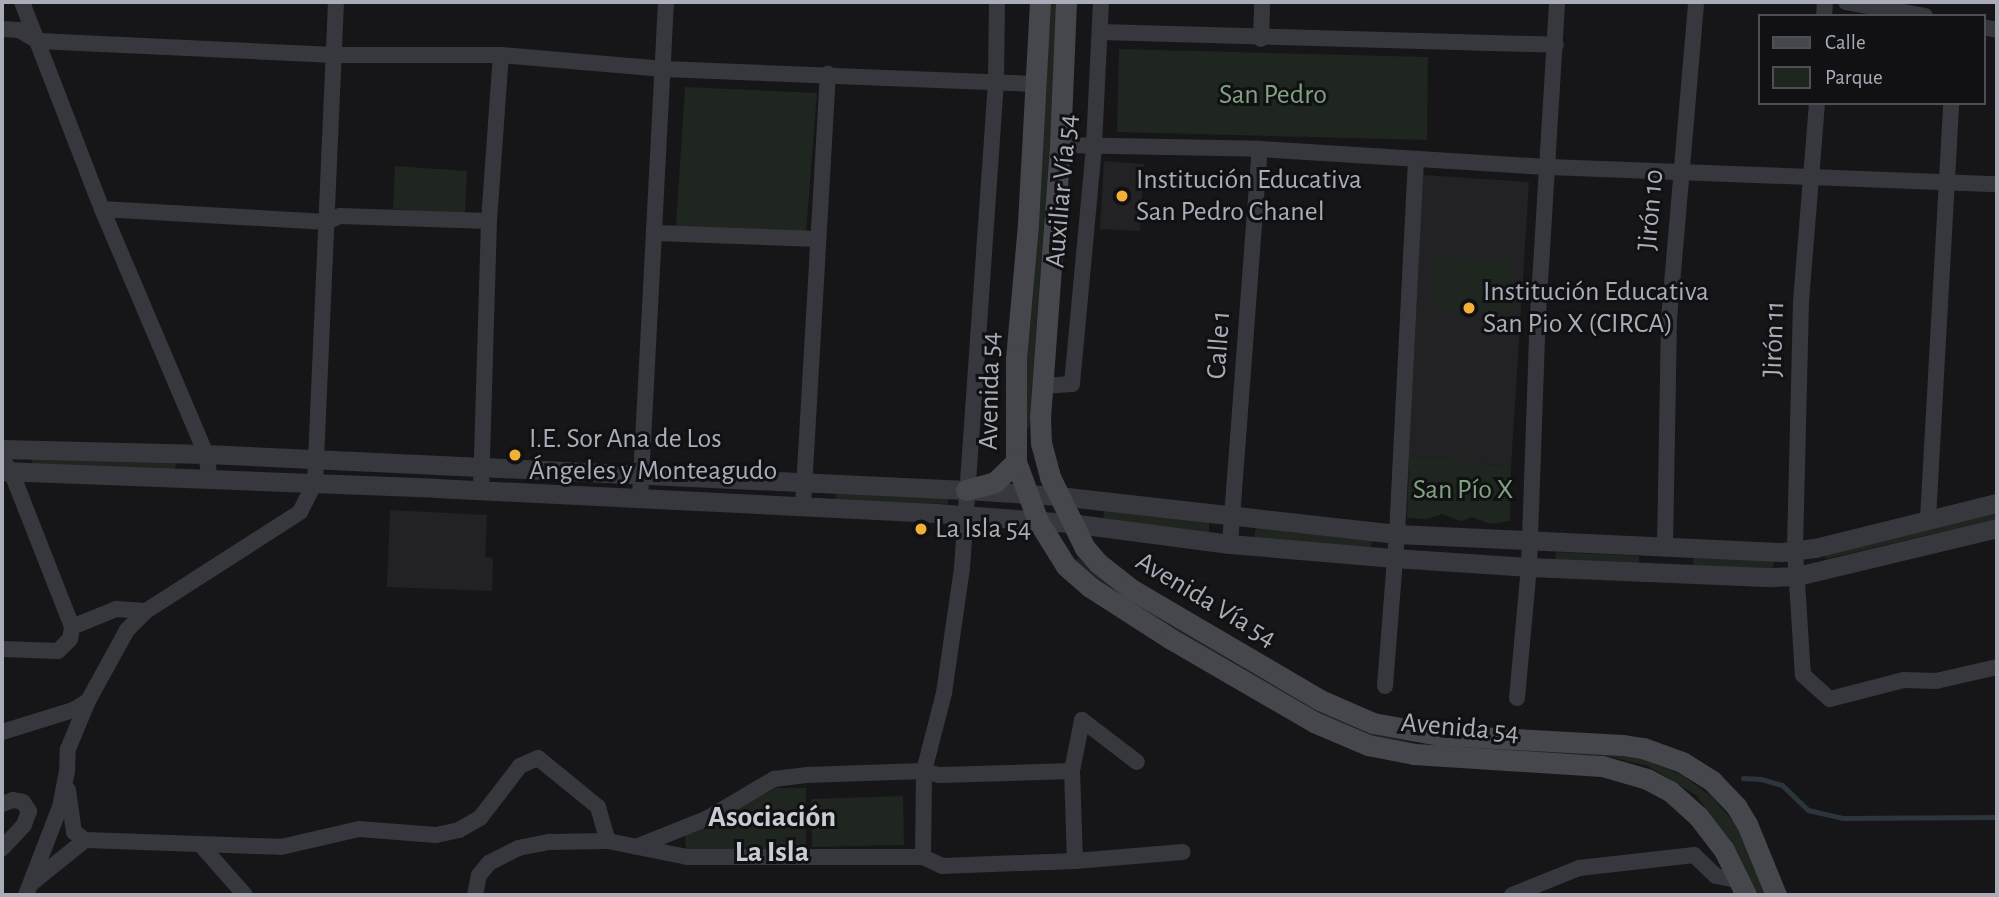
<!DOCTYPE html>
<meta charset="utf-8">
<style>
body{margin:0}
#map{position:relative;width:1999px;height:897px;overflow:hidden;background:#161618;font-family:"Alegreya Sans",sans-serif}
div>[style]{position:absolute}
[style*='--x']{left:calc(var(--x)*1px);top:calc(var(--y)*1px);width:calc(var(--w)*1px);rotate:calc(var(--a)*1deg)}
.built>*{inset:0;background:#222225}
.green>*{inset:0;background:#1e261f}
.stream>*{height:5px;margin:-2.5px;padding:0 2.5px;transform-origin:2.5px;border-radius:2.5px;background:#2c353c}
.minor>*{height:16px;margin:-8px;padding:0 8px;transform-origin:8px;border-radius:8px;background:#37383d}
.tertiary>*{height:19px;margin:-9.5px;padding:0 9.5px;transform-origin:9.5px;border-radius:9.5px;background:#37383d}
.secondary>*{height:21px;margin:-10.5px;padding:0 10.5px;transform-origin:10.5px;border-radius:10.5px;background:#45474d}
.dots>*{width:19px;height:19px;translate:-50% -50%;box-sizing:border-box;border:4px solid #111113;border-radius:50%}
span{translate:-50% -50%;white-space:nowrap;text-align:center;line-height:1.15;-webkit-text-stroke:6px #111113;paint-order:stroke}
.park-label{font-size:28px;color:#7fa381}
.poi-label{font-size:28px;color:#a8adb8}
.left{translate:0 -50%;text-align:left}
.street-label{font-size:28px;color:#a8adb8}
.neighbourhood-label{font-size:30px;color:#c9ccd4;font-weight:700}
.frame{position:absolute;inset:0;border:4px solid #a8adb8;pointer-events:none}
.legend{position:absolute;left:1758px;top:14px;width:228px;height:91px;box-sizing:border-box;background:#111113;border:2px solid #4d4f55;margin:0;padding:9px 12px;list-style:none;font-size:21px;color:#a8adb8}
.legend li{display:flex;align-items:center;gap:14px;height:35px}
.legend b{width:35px;border:2px solid #4d4f55}
</style>
<div id="map">
<div class="built">
<i style="clip-path:polygon(1104px 161px,1144px 164px,1140px 231px,1100px 229px)"></i>
<i style="clip-path:polygon(1423px 175px,1529px 182px,1511px 467px,1409px 455px)"></i>
<i style="clip-path:polygon(390px 510px,487px 515px,485px 557px,493px 558px,492px 591px,387px 587px)"></i>
</div>
<div class="green">
<i style="clip-path:polygon(1047px 2px,1057px 2px,1056px 60px,1029px 428px,1023px 428px)"></i>
<i style="clip-path:polygon(1119px 49px,1428px 57px,1427px 140px,1117px 132px)"></i>
<i style="clip-path:polygon(685px 87px,817px 93px,806px 233px,676px 226px)"></i>
<i style="clip-path:polygon(395px 166px,467px 171px,465px 214px,393px 209px)"></i>
<i style="clip-path:polygon(1435px 258px,1515px 261px,1514px 313px,1432px 310px)"></i>
<i style="clip-path:polygon(1409px 455px,1511px 467px,1510px 521px,1490px 524px,1472px 517px,1461px 521px,1442px 514px,1427px 519px,1407px 518px)"></i>
<i style="clip-path:polygon(32px 457px,176px 462px,175px 470px,32px 464px)"></i>
<i style="clip-path:polygon(836px 492px,948px 497px,948px 504px,835px 500px)"></i>
<i style="clip-path:polygon(1104px 510px,1209px 522px,1209px 534px,1103px 520px)"></i>
<i style="clip-path:polygon(1997px 513px,1997px 519px,1826px 559px,1825px 554px)"></i>
<i style="clip-path:polygon(1256px 528px,1372px 541px,1371px 548px,1254px 539px)"></i>
<i style="clip-path:polygon(1556px 552px,1639px 556px,1639px 565px,1555px 561px)"></i>
<i style="clip-path:polygon(1693px 557px,1774px 560px,1773px 570px,1693px 567px)"></i>
<i style="clip-path:polygon(1078px 558px,1124px 596px,1320px 712px,1373px 733px,1419px 744px,1612px 754px,1644px 759px,1682px 775px,1711px 796px,1738px 827px,1767px 895px,1755px 895px,1737px 852px,1696px 795px,1648px 766px,1611px 757px,1418px 747px,1372px 736px,1318px 715px,1102px 586px,1075px 561px)"></i>
<i style="clip-path:polygon(776px 788px,806px 788px,806px 849px,686px 850px,685px 834px,708px 826px)"></i>
<i style="clip-path:polygon(903px 796px,904px 845px,812px 847px,811px 799px)"></i>
</div>
<div class="stream">
<i style="--x:1743;--y:778;--w:18;--a:3"></i>
<i style="--x:1761;--y:779;--w:22;--a:16"></i>
<i style="--x:1782;--y:785;--w:36;--a:44"></i>
<i style="--x:1808;--y:810;--w:35;--a:13"></i>
<i style="--x:1842;--y:818;--w:155;--a:-0.4"></i>
</div>
<div class="minor">
<i style="--x:22;--y:2;--w:222;--a:68.9"></i>
<i style="--x:102;--y:209;--w:266;--a:67"></i>
<i style="--x:206;--y:454;--w:24;--a:81"></i>
<i style="--x:1846;--y:2;--w:80;--a:10"></i>
<i style="--x:1824;--y:16;--w:14;--a:-86"></i>
<i style="--x:1983;--y:27;--w:14;--a:12"></i>
<i style="--x:2;--y:29;--w:17;--a:3"></i>
<i style="--x:19;--y:30;--w:22;--a:30"></i>
<i style="--x:38;--y:41;--w:296;--a:2.7"></i>
<i style="--x:334;--y:55;--w:167;--a:0"></i>
<i style="--x:501;--y:55;--w:164;--a:4.9"></i>
<i style="--x:664;--y:69;--w:372;--a:2.3"></i>
<i style="--x:1100;--y:32;--w:456;--a:1.6"></i>
<i style="--x:1261;--y:39;--w:37;--a:-88"></i>
<i style="--x:1817;--y:103;--w:200;--a:94.6"></i>
<i style="--x:1801;--y:302;--w:250;--a:91.4"></i>
<i style="--x:1795;--y:552;--w:123;--a:86.3"></i>
<i style="--x:1803;--y:675;--w:36;--a:42"></i>
<i style="--x:1830;--y:699;--w:76;--a:-14.4"></i>
<i style="--x:1904;--y:680;--w:32;--a:2"></i>
<i style="--x:1936;--y:681;--w:63;--a:-12.9"></i>
<i style="--x:1060;--y:145;--w:200;--a:1.1"></i>
<i style="--x:1260;--y:149;--w:290;--a:3.6"></i>
<i style="--x:1549;--y:167;--w:448;--a:2.2"></i>
<i style="--x:102;--y:209;--w:225;--a:3.3"></i>
<i style="--x:327;--y:222;--w:14;--a:-25"></i>
<i style="--x:340;--y:216;--w:149;--a:1.9"></i>
<i style="--x:656;--y:233;--w:162;--a:2.1"></i>
<i style="--x:1042;--y:386;--w:30;--a:-4"></i>
<i style="--x:1072;--y:384;--w:240;--a:-84.7"></i>
<i style="--x:1094;--y:145;--w:143;--a:-87.2"></i>
<i style="--x:2;--y:460;--w:14;--a:51"></i>
<i style="--x:11;--y:471;--w:168;--a:68.6"></i>
<i style="--x:72;--y:627;--w:12;--a:99"></i>
<i style="--x:70;--y:639;--w:17;--a:135"></i>
<i style="--x:58;--y:651;--w:56;--a:-178"></i>
<i style="--x:481;--y:490;--w:269;--a:-88.3"></i>
<i style="--x:489;--y:221;--w:166;--a:-85.9"></i>
<i style="--x:640;--y:498;--w:497;--a:-87"></i>
<i style="--x:803;--y:506;--w:433;--a:-86.7"></i>
<i style="--x:1928;--y:519;--w:417;--a:-86.8"></i>
<i style="--x:1230;--y:544;--w:396;--a:-85.7"></i>
<i style="--x:1665;--y:548;--w:229;--a:-89"></i>
<i style="--x:1669;--y:319;--w:318;--a:-85.1"></i>
<i style="--x:72;--y:627;--w:48;--a:-22.2"></i>
<i style="--x:116;--y:609;--w:30;--a:4"></i>
<i style="--x:1385;--y:686;--w:152;--a:-85.5"></i>
<i style="--x:1397;--y:534;--w:375;--a:-87.1"></i>
<i style="--x:1517;--y:698;--w:132;--a:-84.8"></i>
<i style="--x:1529;--y:567;--w:252;--a:-88"></i>
<i style="--x:1538;--y:315;--w:314;--a:-86.5"></i>
<i style="--x:2;--y:732;--w:74;--a:-17.2"></i>
<i style="--x:73;--y:710;--w:17;--a:-31"></i>
<i style="--x:68;--y:790;--w:42;--a:81.9"></i>
<i style="--x:74;--y:832;--w:14;--a:36"></i>
<i style="--x:85;--y:840;--w:196;--a:2"></i>
<i style="--x:281;--y:847;--w:80;--a:-13"></i>
<i style="--x:359;--y:829;--w:77;--a:4.5"></i>
<i style="--x:436;--y:835;--w:24;--a:-12"></i>
<i style="--x:459;--y:830;--w:24;--a:-30"></i>
<i style="--x:480;--y:818;--w:66;--a:-52.4"></i>
<i style="--x:520;--y:766;--w:20;--a:-24"></i>
<i style="--x:538;--y:758;--w:77;--a:39.2"></i>
<i style="--x:598;--y:807;--w:35;--a:74"></i>
<i style="--x:2;--y:804;--w:12;--a:-20"></i>
<i style="--x:13;--y:800;--w:10;--a:11"></i>
<i style="--x:23;--y:802;--w:11;--a:56"></i>
<i style="--x:29;--y:811;--w:15;--a:110"></i>
<i style="--x:24;--y:825;--w:33;--a:133"></i>
<i style="--x:200;--y:844;--w:68;--a:48.6"></i>
<i style="--x:636;--y:847;--w:78;--a:-21.9"></i>
<i style="--x:708;--y:818;--w:77;--a:-30.6"></i>
<i style="--x:774;--y:779;--w:32;--a:-7"></i>
<i style="--x:806;--y:775;--w:118;--a:-1.9"></i>
<i style="--x:924;--y:771;--w:16;--a:15"></i>
<i style="--x:939;--y:775;--w:133;--a:-1.7"></i>
<i style="--x:923;--y:857;--w:86;--a:-89.3"></i>
<i style="--x:924;--y:771;--w:81;--a:-75.6"></i>
<i style="--x:944;--y:693;--w:126;--a:-81.8"></i>
<i style="--x:962;--y:568;--w:488;--a:-86"></i>
<i style="--x:996;--y:81;--w:79;--a:-89.3"></i>
<i style="--x:1075;--y:861;--w:90;--a:-91.9"></i>
<i style="--x:1072;--y:771;--w:52;--a:-78.9"></i>
<i style="--x:1082;--y:720;--w:69;--a:37.4"></i>
<i style="--x:33;--y:882;--w:67;--a:-38.9"></i>
<i style="--x:26;--y:895;--w:94;--a:-68.9"></i>
<i style="--x:60;--y:807;--w:36;--a:-79"></i>
<i style="--x:67;--y:772;--w:23;--a:-88"></i>
<i style="--x:68;--y:749;--w:52;--a:-67.4"></i>
<i style="--x:88;--y:701;--w:81;--a:-61.2"></i>
<i style="--x:127;--y:630;--w:27;--a:-45"></i>
<i style="--x:146;--y:611;--w:183;--a:-32.7"></i>
<i style="--x:300;--y:512;--w:33;--a:-63"></i>
<i style="--x:315;--y:483;--w:481;--a:-87.5"></i>
<i style="--x:475;--y:895;--w:20;--a:-79"></i>
<i style="--x:479;--y:875;--w:16;--a:-50"></i>
<i style="--x:489;--y:863;--w:33;--a:-27"></i>
<i style="--x:518;--y:848;--w:33;--a:-11"></i>
<i style="--x:550;--y:842;--w:58;--a:-1"></i>
<i style="--x:608;--y:841;--w:81;--a:11.4"></i>
<i style="--x:687;--y:857;--w:236;--a:0"></i>
<i style="--x:923;--y:857;--w:21;--a:25"></i>
<i style="--x:942;--y:866;--w:133;--a:-2.2"></i>
<i style="--x:1075;--y:861;--w:108;--a:-4.8"></i>
<i style="--x:1512;--y:895;--w:72;--a:-21.9"></i>
<i style="--x:1579;--y:868;--w:116;--a:-6.4"></i>
<i style="--x:1694;--y:855;--w:30;--a:44"></i>
<i style="--x:1716;--y:876;--w:25;--a:11"></i>
</div>
<div class="tertiary">
<i style="--x:2;--y:449;--w:204;--a:1.4"></i>
<i style="--x:206;--y:454;--w:761;--a:2.71"></i>
<i style="--x:966;--y:490;--w:92;--a:3.7"></i>
<i style="--x:1058;--y:496;--w:341;--a:6.4"></i>
<i style="--x:1397;--y:534;--w:385;--a:2.7"></i>
<i style="--x:1782;--y:552;--w:33;--a:-7"></i>
<i style="--x:1815;--y:548;--w:187;--a:-13.9"></i>
<i style="--x:2;--y:471;--w:434;--a:2.2"></i>
<i style="--x:436;--y:488;--w:501;--a:2.86"></i>
<i style="--x:936;--y:513;--w:134;--a:4.3"></i>
<i style="--x:1070;--y:523;--w:161;--a:7.5"></i>
<i style="--x:1230;--y:544;--w:165;--a:4.9"></i>
<i style="--x:1394;--y:558;--w:135;--a:3.8"></i>
<i style="--x:1529;--y:567;--w:243;--a:2.4"></i>
<i style="--x:1772;--y:577;--w:25;--a:-2"></i>
<i style="--x:1797;--y:576;--w:206;--a:-13.5"></i>
</div>
<div class="secondary">
<i style="--x:1040;--y:2;--w:222;--a:93.1"></i>
<i style="--x:1028;--y:224;--w:136;--a:95.1"></i>
<i style="--x:1016;--y:359;--w:103;--a:90"></i>
<i style="--x:1016;--y:462;--w:63;--a:69.6"></i>
<i style="--x:1038;--y:521;--w:53;--a:58.1"></i>
<i style="--x:1066;--y:566;--w:32;--a:41"></i>
<i style="--x:1090;--y:587;--w:96;--a:32.7"></i>
<i style="--x:1171;--y:639;--w:165;--a:30.1"></i>
<i style="--x:1314;--y:722;--w:59;--a:23.1"></i>
<i style="--x:1368;--y:745;--w:47;--a:11.1"></i>
<i style="--x:1414;--y:754;--w:188;--a:3.7"></i>
<i style="--x:1602;--y:766;--w:47;--a:16.1"></i>
<i style="--x:1647;--y:779;--w:26;--a:28"></i>
<i style="--x:1670;--y:791;--w:38;--a:42"></i>
<i style="--x:1698;--y:816;--w:43;--a:52.6"></i>
<i style="--x:1724;--y:850;--w:50;--a:63.9"></i>
<i style="--x:1066;--y:2;--w:143;--a:92.4"></i>
<i style="--x:1060;--y:145;--w:272;--a:94.2"></i>
<i style="--x:1040;--y:416;--w:27;--a:88"></i>
<i style="--x:1041;--y:443;--w:35;--a:75"></i>
<i style="--x:1050;--y:477;--w:79;--a:63.8"></i>
<i style="--x:1085;--y:548;--w:20;--a:49"></i>
<i style="--x:1098;--y:563;--w:42;--a:38.2"></i>
<i style="--x:1131;--y:589;--w:219;--a:30.4"></i>
<i style="--x:1320;--y:700;--w:58;--a:23.5"></i>
<i style="--x:1373;--y:723;--w:68;--a:10.2"></i>
<i style="--x:1440;--y:735;--w:183;--a:3.1"></i>
<i style="--x:1623;--y:745;--w:20;--a:9"></i>
<i style="--x:1643;--y:748;--w:41;--a:19.7"></i>
<i style="--x:1682;--y:762;--w:36;--a:32"></i>
<i style="--x:1712;--y:781;--w:35;--a:46"></i>
<i style="--x:1736;--y:806;--w:21;--a:59"></i>
<i style="--x:1747;--y:824;--w:77;--a:67.8"></i>
<i style="--x:966;--y:490;--w:30;--a:-15"></i>
<i style="--x:995;--y:482;--w:29;--a:-44"></i>
</div>
<div class="dots">
<i style="left:1122px;top:196px;background:#f2b134"></i>
<i style="left:1469px;top:308px;background:#f2b134"></i>
<i style="left:515px;top:455px;background:#f2b134"></i>
<i style="left:921px;top:529px;background:#f2b134"></i>
</div>
<div class="park-label">
<span style="left:1273px;top:95px">San Pedro</span>
<span style="left:1463px;top:490px">San Pío X</span>
</div>
<div class="poi-label">
<span class="left" style="left:1136px;top:196px">Institución Educativa<br>San Pedro Chanel</span>
<span class="left" style="left:1483px;top:308px">Institución Educativa<br>San Pio X (CIRCA)</span>
<span class="left" style="left:529px;top:455px">I.E. Sor Ana de Los<br>Ángeles y Monteagudo</span>
<span class="left" style="left:935px;top:529px">La Isla 54</span>
</div>
<div class="street-label">
<span style="left:1062px;top:191px;rotate:-85deg">Auxiliar Vía 54</span>
<span style="left:1651px;top:210px;rotate:-85deg">Jirón 10</span>
<span style="left:1774px;top:339px;rotate:-88deg">Jirón 11</span>
<span style="left:1219px;top:345px;rotate:-86deg">Calle 1</span>
<span style="left:990px;top:391px;rotate:-89deg">Avenida 54</span>
<span style="left:1206px;top:600px;rotate:31deg">Avenida Vía 54</span>
<span style="left:1460px;top:728px;rotate:5deg">Avenida 54</span>
</div>
<div class="neighbourhood-label">
<span style="left:772px;top:834px">Asociación<br>La Isla</span>
</div>
<div class="frame"></div>
<ul class="legend">
<li><b style="height:9px;background:#45474d"></b>Calle</li>
<li><b style="height:19px;background:#1e261f"></b>Parque</li>
</ul>
</div>
